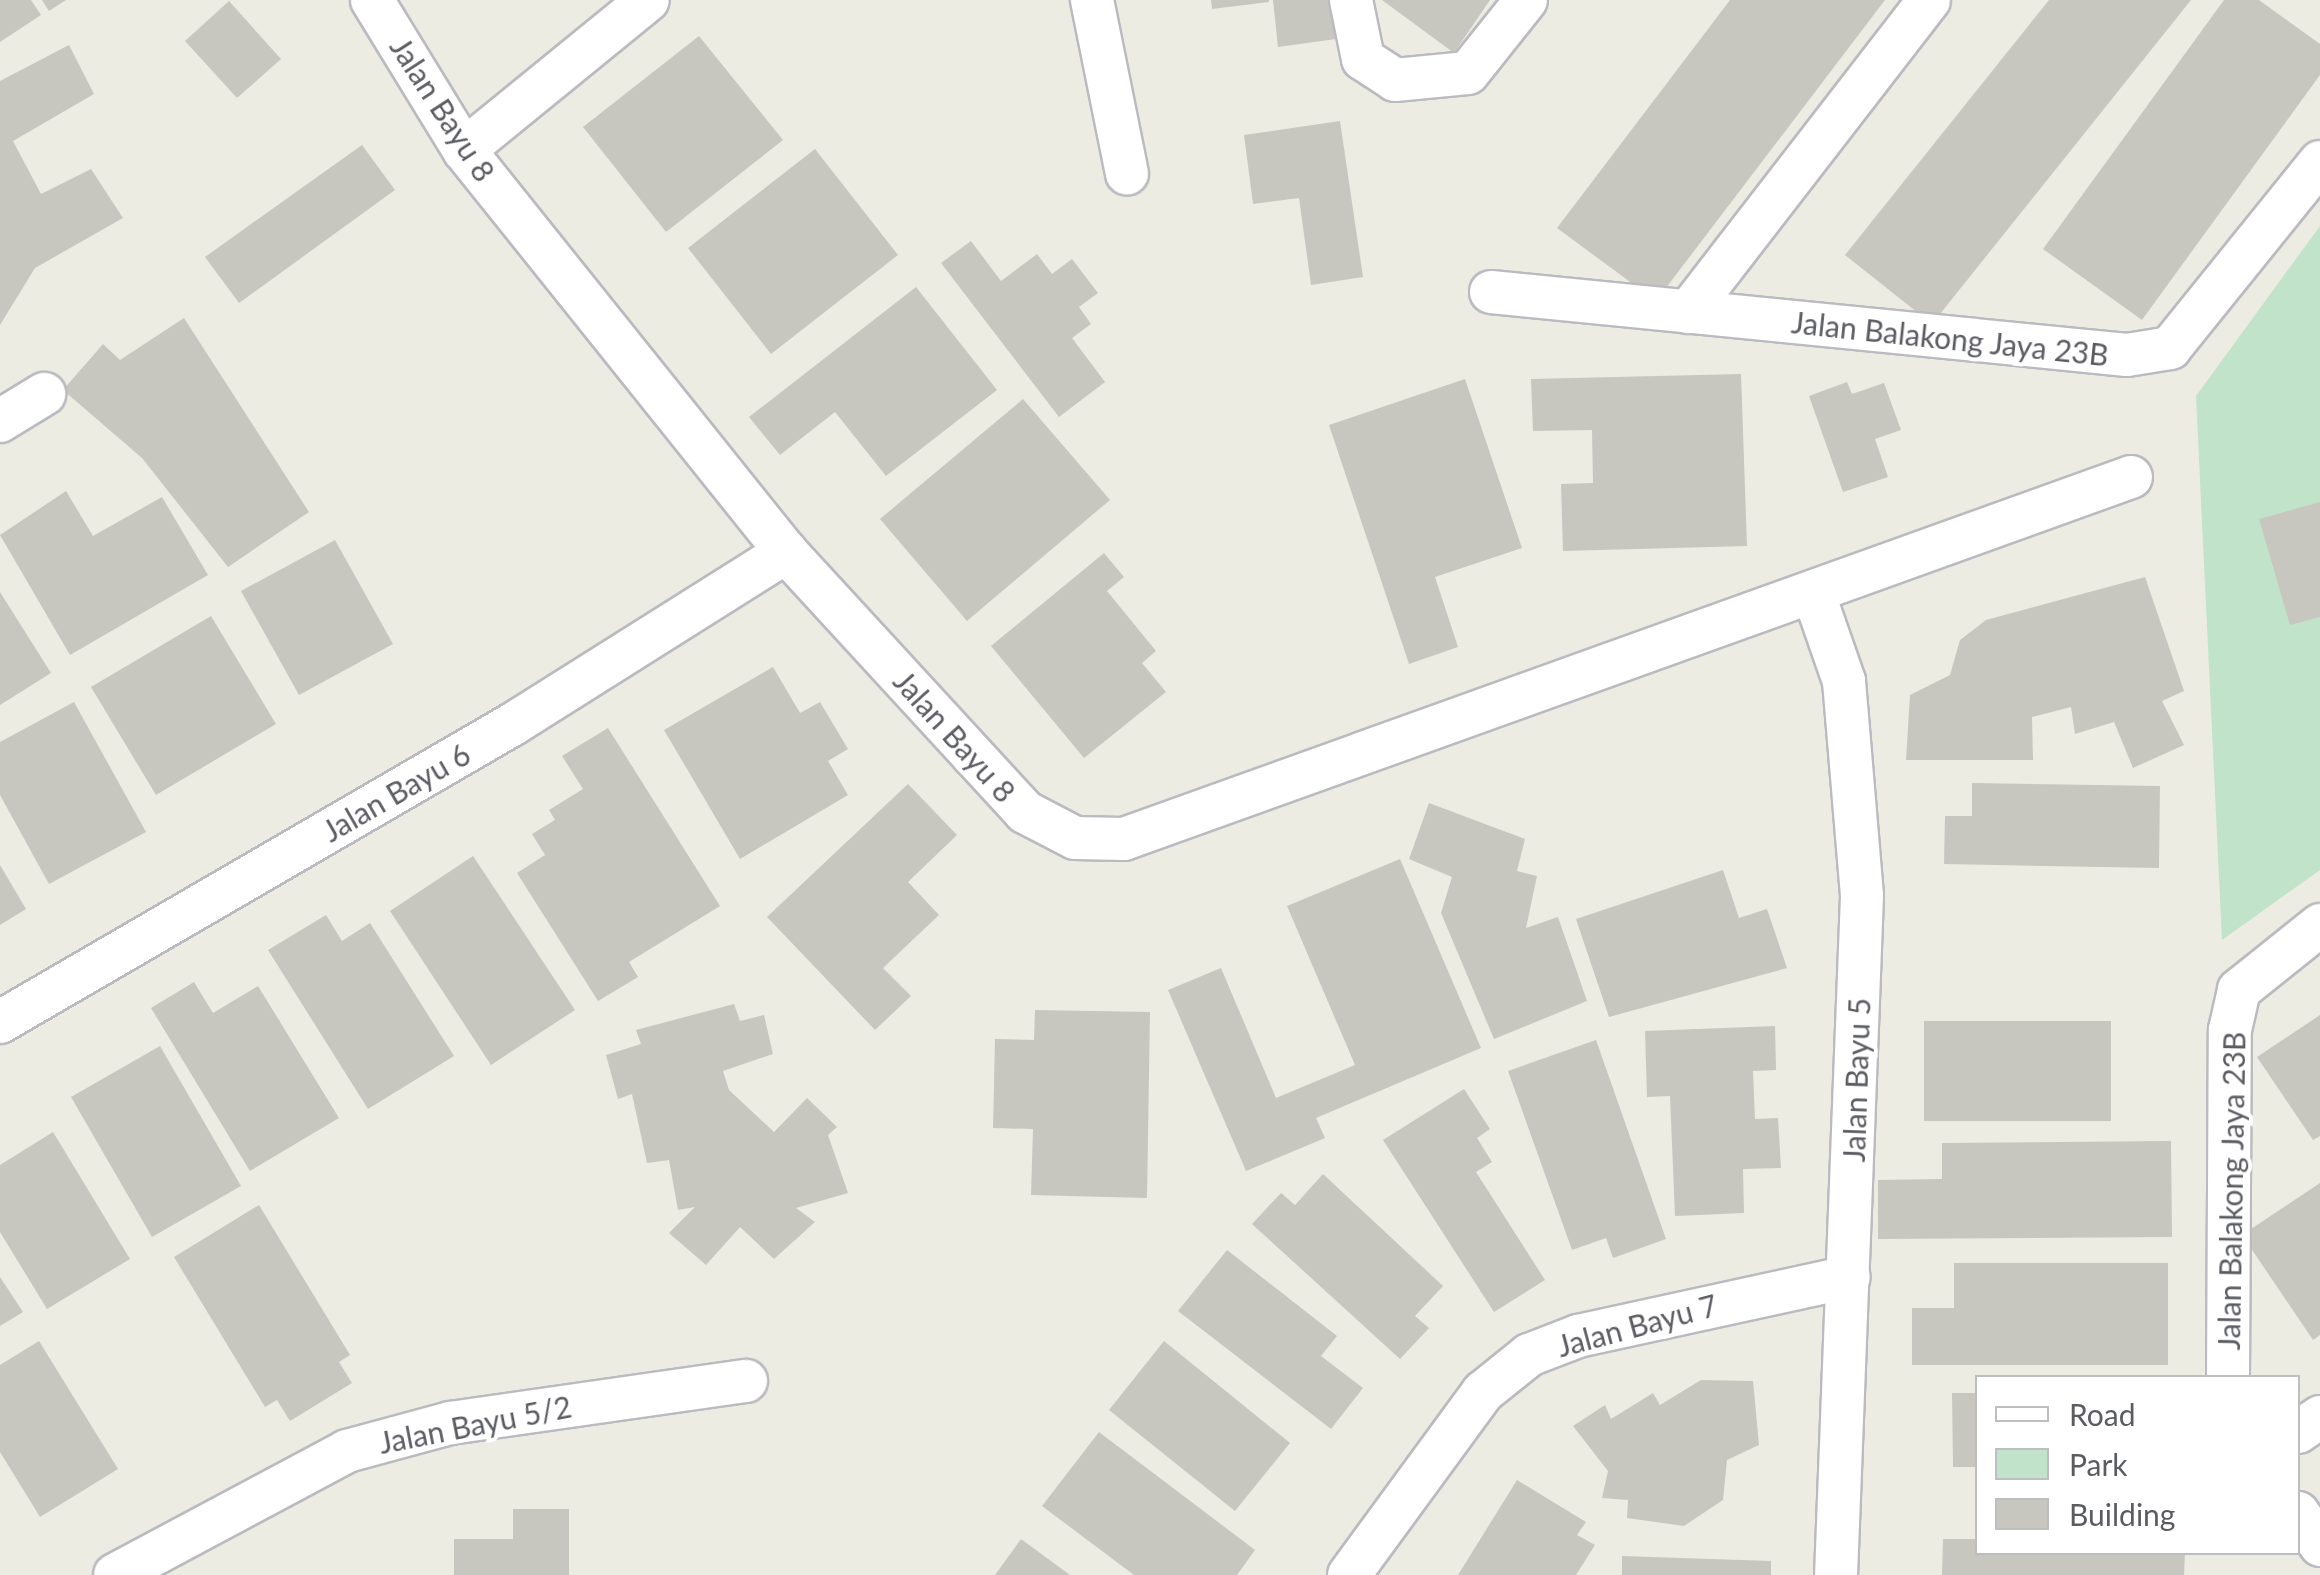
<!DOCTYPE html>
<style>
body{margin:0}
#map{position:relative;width:2320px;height:1575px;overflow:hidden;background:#ecece2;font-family:Lato,sans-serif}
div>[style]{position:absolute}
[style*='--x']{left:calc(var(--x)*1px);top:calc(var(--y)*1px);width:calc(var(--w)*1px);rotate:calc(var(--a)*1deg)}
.green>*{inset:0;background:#c0e3ca}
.building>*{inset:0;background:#c8c7bf}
.roads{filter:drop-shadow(2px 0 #babac0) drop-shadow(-2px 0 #babac0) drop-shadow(0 2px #babac0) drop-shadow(0 -2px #babac0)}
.minor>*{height:42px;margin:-21px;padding:0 21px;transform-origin:21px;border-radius:21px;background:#fff}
span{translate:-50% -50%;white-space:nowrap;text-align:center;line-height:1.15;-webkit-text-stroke:8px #fff;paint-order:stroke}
.street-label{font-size:30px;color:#5b5c62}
.legend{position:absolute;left:1975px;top:1375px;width:325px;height:180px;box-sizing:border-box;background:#fff;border:2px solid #bdbec0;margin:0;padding:12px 18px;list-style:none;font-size:30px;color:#5b5c62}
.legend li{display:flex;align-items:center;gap:20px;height:50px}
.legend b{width:50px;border:2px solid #bdbec0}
</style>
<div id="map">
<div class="green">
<i style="clip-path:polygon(2320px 226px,2320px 870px,2222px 940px,2196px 396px)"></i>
</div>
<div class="building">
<i style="clip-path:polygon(0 0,31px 0,41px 15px,0 42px)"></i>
<i style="clip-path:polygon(42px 0,66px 0,49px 11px)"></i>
<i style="clip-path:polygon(1211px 0,1269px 0,1269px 2px,1212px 9px)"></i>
<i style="clip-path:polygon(1273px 0,1331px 0,1336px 39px,1278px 47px)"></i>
<i style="clip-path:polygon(1382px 0,1490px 0,1454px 53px)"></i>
<i style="clip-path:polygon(1730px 0,1885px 0,1656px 301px,1557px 228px)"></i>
<i style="clip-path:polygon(2049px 0,2191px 0,1932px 324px,1845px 255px)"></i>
<i style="clip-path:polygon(2224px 0,2259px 0,2320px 44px,2320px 75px,2142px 320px,2043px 249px)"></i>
<i style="clip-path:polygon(229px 1px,281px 59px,237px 98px,185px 41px)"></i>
<i style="clip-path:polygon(699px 36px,783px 140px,666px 232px,583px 127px)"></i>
<i style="clip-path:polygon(69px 45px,94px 94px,13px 141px,41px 194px,91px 169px,123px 218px,35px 268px,0 325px,0 81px)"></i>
<i style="clip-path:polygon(1340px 121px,1363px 277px,1311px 285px,1299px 198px,1253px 204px,1244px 135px)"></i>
<i style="clip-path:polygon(362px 145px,395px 190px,239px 303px,205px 257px)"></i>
<i style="clip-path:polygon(815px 149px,898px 255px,771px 354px,688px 248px)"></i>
<i style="clip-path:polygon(971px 241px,1001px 281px,1037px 254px,1052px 274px,1072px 259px,1098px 293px,1079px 307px,1091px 324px,1072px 338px,1105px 382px,1059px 417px,941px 263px)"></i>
<i style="clip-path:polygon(916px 287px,997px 390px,886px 476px,835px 412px,780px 455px,749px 417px)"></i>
<i style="clip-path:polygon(184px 318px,309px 512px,228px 567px,142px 458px,63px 390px,103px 344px,120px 360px)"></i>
<i style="clip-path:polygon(1741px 374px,1747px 546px,1563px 551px,1561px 484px,1593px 483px,1592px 430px,1533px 431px,1531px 379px)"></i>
<i style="clip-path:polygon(1465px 379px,1522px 548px,1435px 577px,1458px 647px,1409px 664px,1329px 425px)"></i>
<i style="clip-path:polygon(1847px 382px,1852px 394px,1884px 383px,1901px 430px,1875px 439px,1888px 477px,1843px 492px,1809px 396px)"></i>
<i style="clip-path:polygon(1023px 399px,1110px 500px,967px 621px,880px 519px)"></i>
<i style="clip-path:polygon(66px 491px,93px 536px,162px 497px,208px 575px,70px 655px,0 535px)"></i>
<i style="clip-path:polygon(2320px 502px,2320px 617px,2290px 625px,2259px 519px)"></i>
<i style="clip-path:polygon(335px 540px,393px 644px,299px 695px,241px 591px)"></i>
<i style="clip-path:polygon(1104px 553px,1124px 577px,1107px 591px,1156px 651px,1142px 663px,1166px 692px,1084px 758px,991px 646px)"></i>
<i style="clip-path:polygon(2145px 577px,2184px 691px,2162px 701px,2184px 745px,2133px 768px,2114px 722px,2075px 734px,2071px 707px,2032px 717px,2033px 760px,1906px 760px,1910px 695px,1950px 675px,1960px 640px,1986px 620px)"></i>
<i style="clip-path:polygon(0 592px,51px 673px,0 705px)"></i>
<i style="clip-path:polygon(211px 616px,276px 724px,156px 795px,91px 687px)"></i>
<i style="clip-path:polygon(773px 667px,800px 713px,820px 702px,848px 749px,828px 761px,848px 795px,740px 859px,664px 730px)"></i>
<i style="clip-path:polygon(74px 702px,146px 832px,49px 884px,0 795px,0 742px)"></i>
<i style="clip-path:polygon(608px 728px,720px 906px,629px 962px,638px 977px,598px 1001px,517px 873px,545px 855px,532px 834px,555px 820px,549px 810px,583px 789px,562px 756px)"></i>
<i style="clip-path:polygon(1972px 783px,2160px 786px,2159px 868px,1944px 864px,1945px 816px,1972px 816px)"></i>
<i style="clip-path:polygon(908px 784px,957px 835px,908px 882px,939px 915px,883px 968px,911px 996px,875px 1030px,767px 917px)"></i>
<i style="clip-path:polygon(1429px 803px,1525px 839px,1517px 871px,1537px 876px,1526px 928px,1558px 917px,1587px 1001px,1494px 1039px,1441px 913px,1452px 877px,1409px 859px)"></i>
<i style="clip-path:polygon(473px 856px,575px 1010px,491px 1065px,390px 911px)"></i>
<i style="clip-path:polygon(1400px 859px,1481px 1048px,1316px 1118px,1325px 1138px,1246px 1171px,1168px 990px,1221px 968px,1276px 1098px,1355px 1065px,1287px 906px)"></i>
<i style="clip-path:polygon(0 865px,26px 909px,0 925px)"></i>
<i style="clip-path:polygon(1723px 870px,1739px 918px,1767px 909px,1787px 968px,1609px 1017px,1576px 919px)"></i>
<i style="clip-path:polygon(326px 915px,342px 941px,370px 923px,454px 1056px,368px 1109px,268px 950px)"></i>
<i style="clip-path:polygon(194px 982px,213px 1013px,258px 986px,339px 1118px,250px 1171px,151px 1008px)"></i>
<i style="clip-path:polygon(734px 1004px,740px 1021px,764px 1015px,773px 1054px,723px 1071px,729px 1090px,774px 1132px,807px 1098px,837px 1127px,828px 1135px,848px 1193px,796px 1208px,815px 1222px,774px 1259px,740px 1227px,706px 1265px,669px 1233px,695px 1207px,678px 1210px,669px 1160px,647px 1163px,632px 1094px,618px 1099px,606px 1055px,641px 1044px,636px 1030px)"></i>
<i style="clip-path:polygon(1035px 1010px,1150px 1012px,1147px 1198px,1031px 1195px,1033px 1129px,993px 1128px,995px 1039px,1034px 1040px)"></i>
<i style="clip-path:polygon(2320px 1015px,2320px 1136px,2313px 1140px,2257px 1057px)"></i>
<i style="clip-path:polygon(1924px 1021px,2111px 1021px,2111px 1121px,1924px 1121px)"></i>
<i style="clip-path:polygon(1775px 1026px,1776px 1070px,1753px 1071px,1755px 1119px,1778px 1118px,1781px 1168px,1743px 1169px,1744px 1213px,1675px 1216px,1670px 1096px,1647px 1097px,1645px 1031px)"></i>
<i style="clip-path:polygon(1596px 1040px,1666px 1239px,1613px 1258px,1606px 1238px,1572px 1250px,1508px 1071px)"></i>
<i style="clip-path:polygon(160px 1046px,241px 1186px,152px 1237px,71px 1097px)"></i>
<i style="clip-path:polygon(1464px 1089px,1490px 1129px,1477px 1138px,1492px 1162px,1476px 1172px,1545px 1280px,1494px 1312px,1383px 1140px)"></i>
<i style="clip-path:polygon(53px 1132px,130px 1259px,47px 1309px,0 1232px,0 1165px)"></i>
<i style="clip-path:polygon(2171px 1141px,2172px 1237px,1878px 1239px,1878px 1180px,1942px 1179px,1942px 1143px)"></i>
<i style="clip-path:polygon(1323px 1174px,1443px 1286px,1415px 1316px,1429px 1328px,1400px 1359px,1252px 1224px,1281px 1193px,1295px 1205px)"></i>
<i style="clip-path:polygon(2320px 1183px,2320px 1335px,2313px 1340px,2242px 1235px)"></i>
<i style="clip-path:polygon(259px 1205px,350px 1355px,339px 1362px,352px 1383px,290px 1421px,277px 1400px,265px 1407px,174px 1257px)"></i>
<i style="clip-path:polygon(1227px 1250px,1337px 1336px,1321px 1356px,1363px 1388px,1331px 1429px,1178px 1311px)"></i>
<i style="clip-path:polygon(1954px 1263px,2168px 1263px,2168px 1365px,1912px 1365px,1912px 1308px,1954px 1308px)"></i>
<i style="clip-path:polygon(0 1277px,23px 1312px,0 1326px)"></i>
<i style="clip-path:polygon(39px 1341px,118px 1469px,40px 1517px,0 1452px,0 1365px)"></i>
<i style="clip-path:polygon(1164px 1341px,1290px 1443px,1235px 1511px,1109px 1410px)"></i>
<i style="clip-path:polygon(1701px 1380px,1753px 1381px,1759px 1445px,1727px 1460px,1723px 1500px,1684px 1526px,1627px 1518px,1628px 1500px,1602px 1498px,1608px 1471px,1573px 1426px,1605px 1405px,1611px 1419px,1653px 1393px,1660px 1405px)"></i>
<i style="clip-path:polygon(1952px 1393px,1978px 1393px,1978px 1467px,1953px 1467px)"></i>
<i style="clip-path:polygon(1099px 1432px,1255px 1550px,1237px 1575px,1134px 1575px,1042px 1506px)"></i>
<i style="clip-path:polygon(1517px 1480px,1586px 1522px,1577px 1535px,1595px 1545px,1576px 1575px,1458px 1575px)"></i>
<i style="clip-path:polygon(513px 1509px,569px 1509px,569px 1575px,454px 1575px,454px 1539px,513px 1539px)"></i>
<i style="clip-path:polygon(1021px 1539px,1070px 1575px,995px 1575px)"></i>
<i style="clip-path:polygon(1943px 1539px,1978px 1539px,1978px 1552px,2185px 1552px,2184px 1575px,1942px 1575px)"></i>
<i style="clip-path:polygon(1622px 1556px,1771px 1561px,1771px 1575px,1622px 1575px)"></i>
</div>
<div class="roads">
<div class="minor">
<i style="--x:372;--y:0;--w:176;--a:58.5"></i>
<i style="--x:464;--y:150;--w:515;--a:51.31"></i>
<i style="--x:786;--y:552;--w:353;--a:47.4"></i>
<i style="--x:1025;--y:812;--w:56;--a:27.5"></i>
<i style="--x:1075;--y:838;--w:49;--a:1.2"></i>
<i style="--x:1124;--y:839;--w:1070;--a:-19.77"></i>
<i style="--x:1092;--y:0;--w:177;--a:78.6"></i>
<i style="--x:1351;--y:0;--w:60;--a:78.5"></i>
<i style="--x:1363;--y:59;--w:38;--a:33"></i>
<i style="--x:1395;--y:80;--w:73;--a:-5.5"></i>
<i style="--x:1468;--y:73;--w:93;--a:-51.5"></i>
<i style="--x:464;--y:150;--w:237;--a:-39.2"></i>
<i style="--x:1491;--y:292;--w:639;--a:5.66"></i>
<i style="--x:2127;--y:355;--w:44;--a:-9.2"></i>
<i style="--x:2170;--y:348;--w:239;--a:-51.1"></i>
<i style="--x:1688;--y:312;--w:394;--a:-52.3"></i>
<i style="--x:0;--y:421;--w:52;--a:-31.5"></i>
<i style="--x:1813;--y:592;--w:94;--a:70.8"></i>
<i style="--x:1844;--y:681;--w:216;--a:85.2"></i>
<i style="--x:1862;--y:896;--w:679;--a:92.19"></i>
<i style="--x:0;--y:1022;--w:593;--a:-30.15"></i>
<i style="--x:513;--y:724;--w:323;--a:-32.2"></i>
<i style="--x:2228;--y:1378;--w:348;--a:-89.7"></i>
<i style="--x:2230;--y:1030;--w:41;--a:-77.3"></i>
<i style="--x:2239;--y:990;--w:104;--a:-38.7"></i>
<i style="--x:2298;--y:1432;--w:27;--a:-34"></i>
<i style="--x:2298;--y:1513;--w:39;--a:55"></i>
<i style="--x:115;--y:1575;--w:263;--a:-28.1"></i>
<i style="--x:347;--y:1451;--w:107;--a:-15.2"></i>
<i style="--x:450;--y:1423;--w:299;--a:-8.1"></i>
<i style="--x:1349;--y:1575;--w:227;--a:-53.8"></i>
<i style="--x:1483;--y:1392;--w:59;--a:-38.8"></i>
<i style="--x:1529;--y:1355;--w:53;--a:-21.2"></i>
<i style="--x:1578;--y:1336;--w:277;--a:-12.3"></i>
</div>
</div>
<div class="street-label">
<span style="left:443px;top:109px;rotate:57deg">Jalan Bayu 8</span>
<span style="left:1950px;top:338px;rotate:6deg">Jalan Balakong Jaya 23B</span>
<span style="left:955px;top:736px;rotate:48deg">Jalan Bayu 8</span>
<span style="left:396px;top:792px;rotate:-30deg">Jalan Bayu 6</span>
<span style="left:1856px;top:1080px;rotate:-88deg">Jalan Bayu 5</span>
<span style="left:2231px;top:1191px;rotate:-89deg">Jalan Balakong Jaya 23B</span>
<span style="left:1637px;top:1325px;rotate:-15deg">Jalan Bayu 7</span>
<span style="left:475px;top:1424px;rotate:-11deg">Jalan Bayu 5/2</span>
</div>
<ul class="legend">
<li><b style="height:12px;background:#fff"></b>Road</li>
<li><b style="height:28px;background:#c0e3ca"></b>Park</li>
<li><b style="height:28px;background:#c8c7bf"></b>Building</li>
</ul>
</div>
